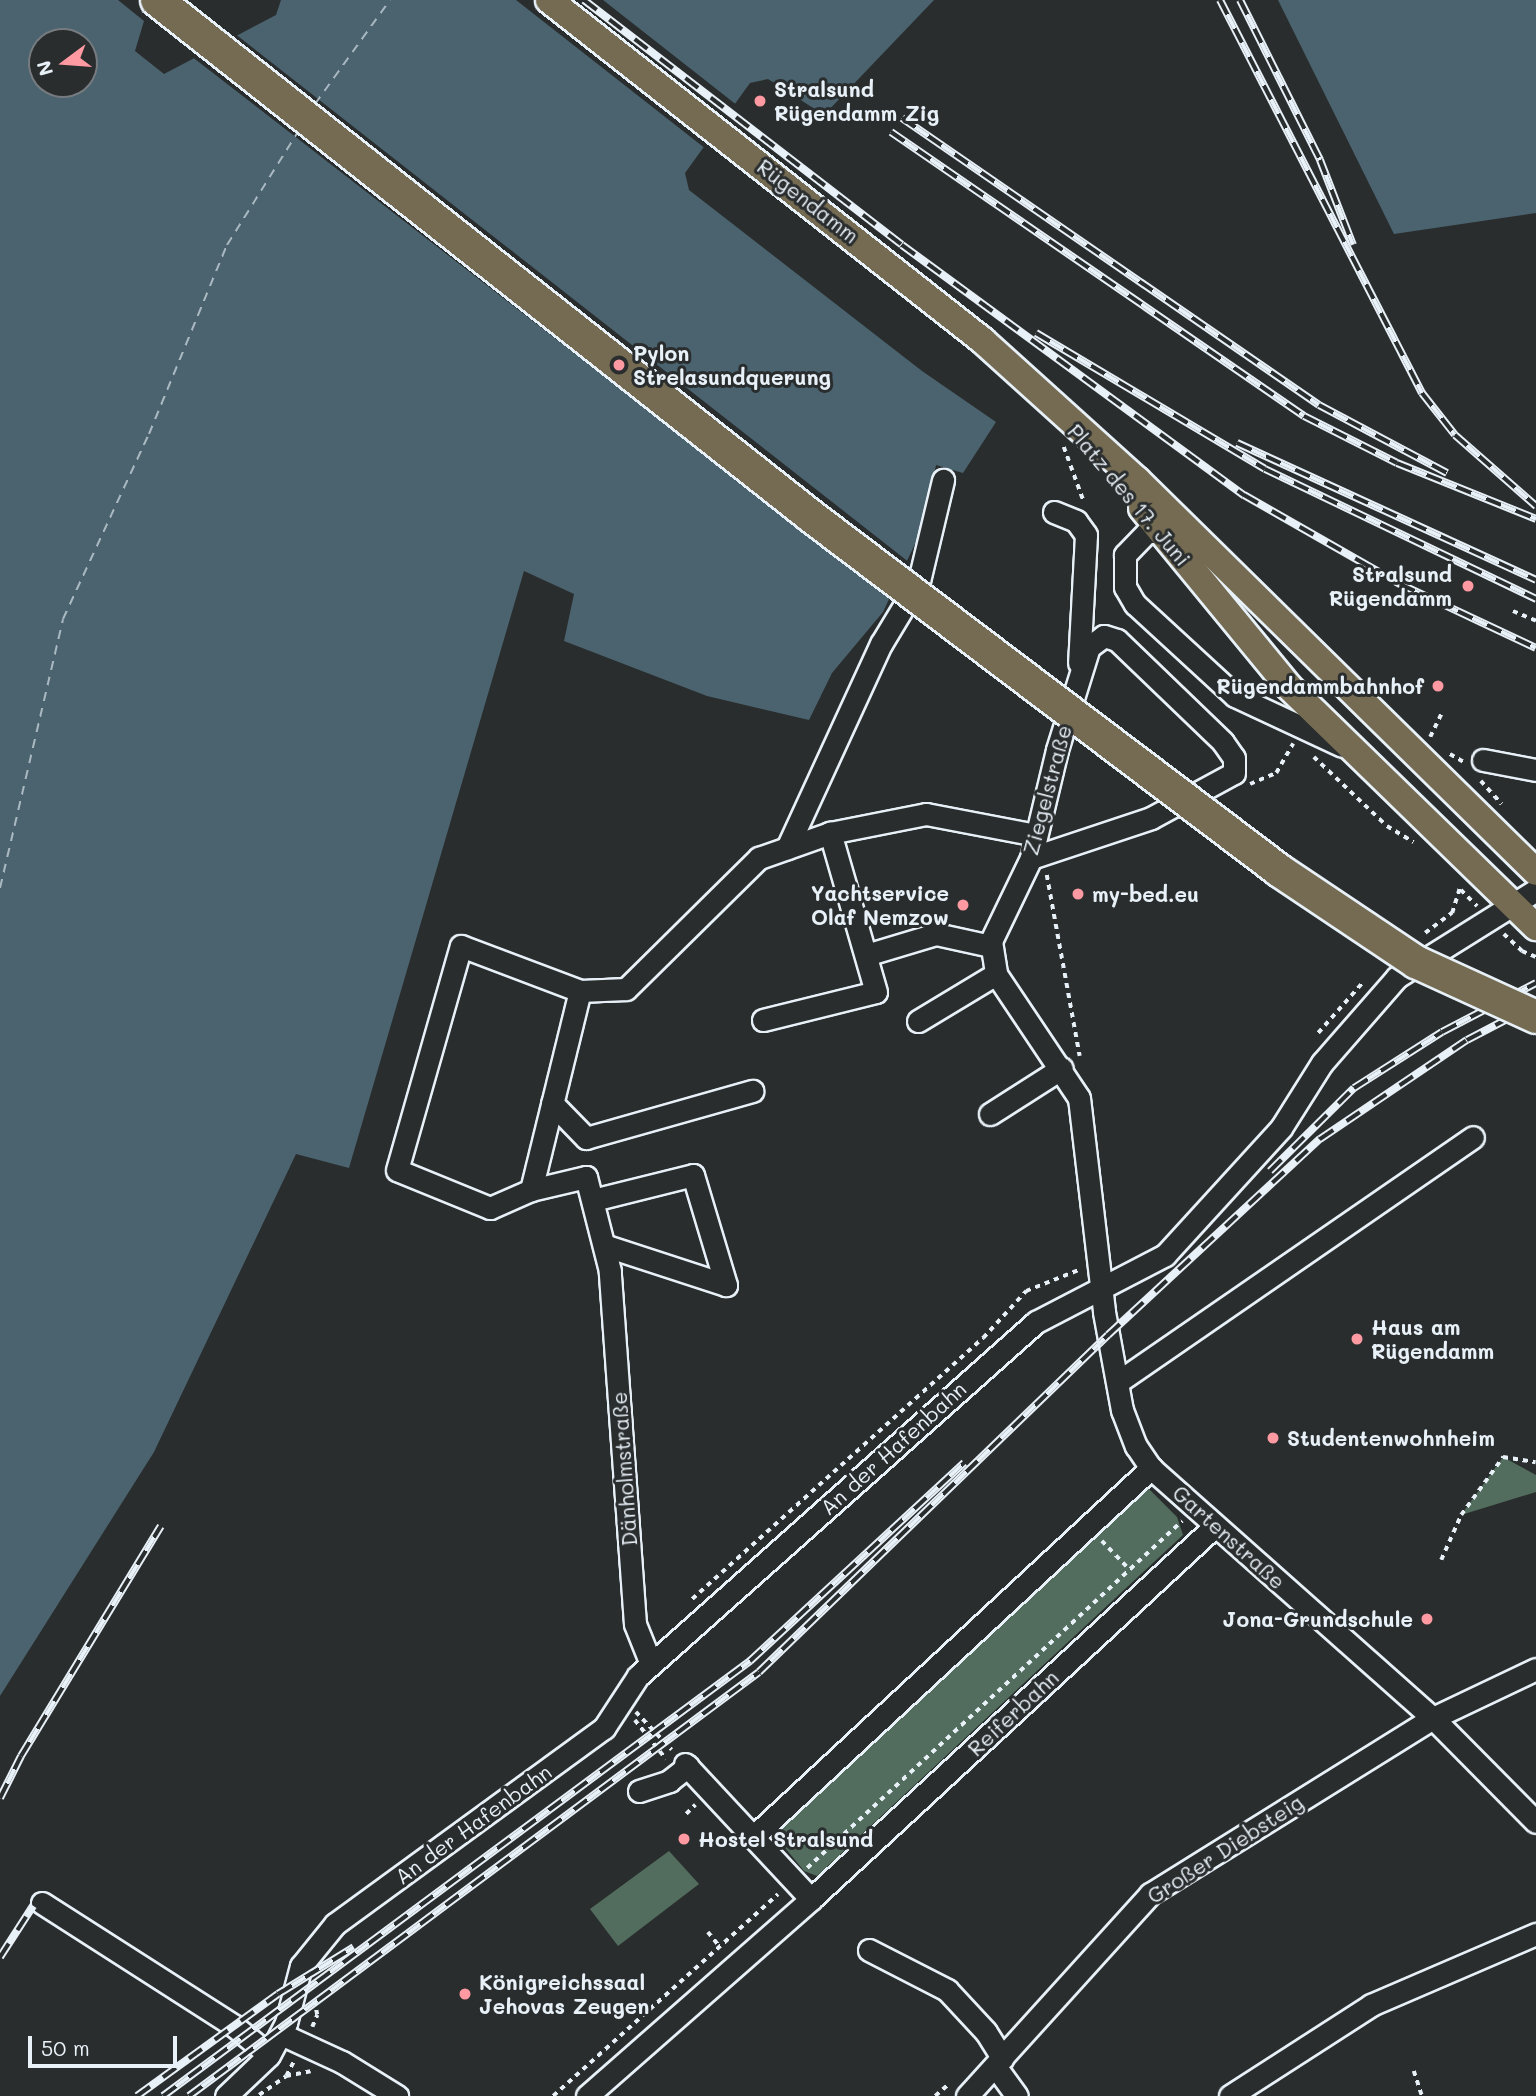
<!DOCTYPE html>
<meta charset="utf-8">
<style>
body{margin:0}
#map{position:relative;width:1536px;height:2096px;overflow:hidden;background:#2a2d2e;font-family:Mali,sans-serif}
div>[style]{position:absolute}
[style*='--x']{left:calc(var(--x)*1px);top:calc(var(--y)*1px);width:calc(var(--w)*1px);rotate:calc(var(--a)*1deg)}
.green>*{inset:0;background:#526d5d}
.water>*{inset:0;background:#4a636e}
.pier>*{inset:0;background:#2a2d2e}
.ferry>*{height:2px;margin-top:-1px;transform-origin:0;background:repeating-linear-gradient(90deg,#a9b8c1 0 9px,transparent 0 16px)}
.path>*{height:3.5px;margin-top:-1.75px;transform-origin:0;background:repeating-linear-gradient(90deg,#e8f1f8 0 5px,transparent 0 10px)}
.roads{filter:drop-shadow(2px 0 #e8f1f8) drop-shadow(-2px 0 #e8f1f8) drop-shadow(0 2px #e8f1f8) drop-shadow(0 -2px #e8f1f8)}
.minor>*{height:21px;margin:-10.5px;padding:0 10.5px;transform-origin:10.5px;border-radius:10.5px;background:#2a2d2e}
.major>*{height:26px;margin:-13px;padding:0 13px;transform-origin:13px;border-radius:13px;background:#746b52}
.rail>*{height:8px;margin-top:-4px;transform-origin:0;background:repeating-linear-gradient(90deg,#2a2d2e 0 16px,#e8f1f8 0 32px);box-sizing:border-box;border-block:2px solid #e8f1f8}
.bridges{filter:drop-shadow(2px 0 #e8f1f8) drop-shadow(-2px 0 #e8f1f8) drop-shadow(0 2px #e8f1f8) drop-shadow(0 -2px #e8f1f8)}
.highway-bridge>*{height:32px;margin:-16px;padding:0 16px;transform-origin:16px;border-radius:16px;background:#746b52}
.dots>*{width:19px;height:19px;translate:-50% -50%;box-sizing:border-box;border:4px solid #2a2d2e;border-radius:50%}
span{translate:-50% -50%;white-space:nowrap;text-align:center;line-height:1.15;-webkit-text-stroke:6px #2a2d2e;paint-order:stroke}
.poi-label{font-size:21px;color:#e8f1f8;font-weight:700}
.left{translate:0 -50%;text-align:left}
.right{translate:-100% -50%;text-align:right}
.street-label{font-size:21px;color:#e8f1f8}
.north{position:absolute;left:28px;top:28px;width:70px;height:70px;box-sizing:border-box;background:#2a2d2e;border:2px solid #767b7f;border-radius:50%;rotate:254deg;font-size:19px;font-weight:700;line-height:28px;text-align:center;color:#e8f1f8}
.north::after{content:'';display:block;margin:auto;width:24px;height:32px;background:#ff9aa2;clip-path:polygon(50% 0,100% 100%,50% 72%,0 100%)}
.scale{position:absolute;left:28px;top:2036px;width:149px;height:32px;box-sizing:border-box;border:4px solid #e8f1f8;border-top:0;padding-left:9px;font-size:21px;line-height:24px;white-space:nowrap;color:#e8f1f8;-webkit-text-stroke:5px #2a2d2e;paint-order:stroke}
</style>
<div id="map">
<div class="green">
<i style="clip-path:polygon(1503px 1457px,1536px 1475px,1536px 1492px,1461px 1515px)"></i>
<i style="clip-path:polygon(1145px 1485px,1177px 1517px,1183px 1535px,817px 1876px,804px 1871px,777px 1838px,774px 1827px)"></i>
<i style="clip-path:polygon(669px 1851px,699px 1884px,618px 1946px,590px 1909px)"></i>
</div>
<div class="water">
<i style="clip-path:polygon(evenodd,0 0,118px 0,144px 21px,135px 51px,164px 74px,276px 15px,281px 0,934px 0,824px 115px,768px 79px,750px 83px,685px 173px,689px 190px,922px 371px,996px 422px,963px 473px,936px 465px,921px 531px,883px 612px,832px 673px,809px 720px,707px 696px,564px 641px,574px 594px,524px 571px,349px 1168px,296px 1154px,154px 1452px,0 1696px,0 0,42px 42px,84px 42px,84px 84px,42px 84px,42px 42px)"></i>
<i style="clip-path:polygon(1278px 0,1536px 0,1536px 213px,1394px 234px)"></i>
</div>
<div class="pier">
<i style="clip-path:polygon(516px 0,603px 0,738px 106px,706px 149px)"></i>
<i style="clip-path:polygon(234px 33px,910px 563px,893px 600px,191px 56px)"></i>
</div>
<div class="ferry">
<i style="--x:315;--y:104;--w:128;--a:-54.2"></i>
<i style="--x:0;--y:888;--w:276;--a:-76.8"></i>
<i style="--x:63;--y:619;--w:204;--a:-65.1"></i>
<i style="--x:149;--y:434;--w:204;--a:-67.6"></i>
<i style="--x:227;--y:245;--w:136;--a:-57.9"></i>
</div>
<div class="path">
<i style="--x:1064;--y:447;--w:59;--a:70"></i>
<i style="--x:1513;--y:611;--w:25;--a:23"></i>
<i style="--x:1430;--y:737;--w:25;--a:-64"></i>
<i style="--x:1450;--y:754;--w:16;--a:30"></i>
<i style="--x:1314;--y:757;--w:100;--a:43.4"></i>
<i style="--x:1387;--y:826;--w:31;--a:31"></i>
<i style="--x:1481;--y:781;--w:31;--a:48"></i>
<i style="--x:1250;--y:784;--w:28;--a:-23"></i>
<i style="--x:1276;--y:773;--w:34;--a:-60"></i>
<i style="--x:1047;--y:875;--w:184;--a:79.7"></i>
<i style="--x:1461;--y:890;--w:23;--a:45"></i>
<i style="--x:1425;--y:933;--w:34;--a:-37"></i>
<i style="--x:1452;--y:913;--w:27;--a:-73"></i>
<i style="--x:1504;--y:934;--w:25;--a:43"></i>
<i style="--x:1522;--y:951;--w:15;--a:23"></i>
<i style="--x:1318;--y:1033;--w:69;--a:-48.5"></i>
<i style="--x:1102;--y:1541;--w:40;--a:46"></i>
<i style="--x:1441;--y:1560;--w:49;--a:-66"></i>
<i style="--x:1461;--y:1515;--w:72;--a:-54.1"></i>
<i style="--x:1503;--y:1457;--w:33;--a:9"></i>
<i style="--x:692;--y:1599;--w:391;--a:-41.9"></i>
<i style="--x:983;--y:1338;--w:64;--a:-47.5"></i>
<i style="--x:1026;--y:1291;--w:59;--a:-21.8"></i>
<i style="--x:636;--y:1712;--w:52;--a:46.5"></i>
<i style="--x:635;--y:1720;--w:50;--a:51.5"></i>
<i style="--x:686;--y:1814;--w:13;--a:-45"></i>
<i style="--x:807;--y:1868;--w:511;--a:-42.78"></i>
<i style="--x:708;--y:1932;--w:19;--a:51"></i>
<i style="--x:312;--y:2027;--w:13;--a:-67"></i>
<i style="--x:317;--y:2015;--w:14;--a:-102"></i>
<i style="--x:1414;--y:2071;--w:26;--a:72"></i>
<i style="--x:286;--y:2076;--w:17;--a:-62"></i>
<i style="--x:259;--y:2095;--w:33;--a:-35"></i>
<i style="--x:286;--y:2076;--w:25;--a:-11"></i>
<i style="--x:553;--y:2096;--w:302;--a:-41.9"></i>
<i style="--x:935;--y:2096;--w:18;--a:-41"></i>
</div>
<div class="roads">
<div class="minor">
<i style="--x:1054;--y:512;--w:24;--a:22"></i>
<i style="--x:1076;--y:521;--w:17;--a:54"></i>
<i style="--x:1086;--y:535;--w:128;--a:93.1"></i>
<i style="--x:1172;--y:532;--w:25;--a:180"></i>
<i style="--x:1147;--y:532;--w:32;--a:134"></i>
<i style="--x:1125;--y:555;--w:32;--a:90"></i>
<i style="--x:1125;--y:587;--w:20;--a:60"></i>
<i style="--x:1135;--y:604;--w:136;--a:42.6"></i>
<i style="--x:1235;--y:696;--w:118;--a:25"></i>
<i style="--x:1483;--y:760;--w:54;--a:10.7"></i>
<i style="--x:787;--y:848;--w:225;--a:-65.3"></i>
<i style="--x:881;--y:644;--w:74;--a:-58.9"></i>
<i style="--x:919;--y:581;--w:104;--a:-76.6"></i>
<i style="--x:1031;--y:858;--w:126;--a:-18.4"></i>
<i style="--x:1151;--y:818;--w:94;--a:-28.5"></i>
<i style="--x:1234;--y:773;--w:15;--a:-90"></i>
<i style="--x:1234;--y:758;--w:19;--a:-125"></i>
<i style="--x:1223;--y:742;--w:147;--a:-136.1"></i>
<i style="--x:1117;--y:640;--w:14;--a:-163"></i>
<i style="--x:1104;--y:636;--w:19;--a:144"></i>
<i style="--x:1089;--y:647;--w:108;--a:107.3"></i>
<i style="--x:1057;--y:750;--w:111;--a:103.5"></i>
<i style="--x:1031;--y:858;--w:92;--a:115.7"></i>
<i style="--x:991;--y:941;--w:33;--a:81"></i>
<i style="--x:996;--y:974;--w:149;--a:56.2"></i>
<i style="--x:1079;--y:1098;--w:215;--a:83.3"></i>
<i style="--x:1104;--y:1312;--w:100;--a:79.6"></i>
<i style="--x:1122;--y:1410;--w:39;--a:69"></i>
<i style="--x:1136;--y:1446;--w:27;--a:56"></i>
<i style="--x:1151;--y:1468;--w:377;--a:41.6"></i>
<i style="--x:1433;--y:1718;--w:146;--a:45.3"></i>
<i style="--x:866;--y:955;--w:73;--a:-16.7"></i>
<i style="--x:936;--y:934;--w:56;--a:12.3"></i>
<i style="--x:763;--y:1020;--w:116;--a:-13.9"></i>
<i style="--x:876;--y:992;--w:166;--a:-106.1"></i>
<i style="--x:918;--y:1021;--w:91;--a:-31.1"></i>
<i style="--x:552;--y:1103;--w:49;--a:45.8"></i>
<i style="--x:586;--y:1138;--w:173;--a:-15.8"></i>
<i style="--x:990;--y:1114;--w:85;--a:-32.6"></i>
<i style="--x:531;--y:1190;--w:205;--a:-76.2"></i>
<i style="--x:593;--y:1200;--w:103;--a:-14"></i>
<i style="--x:693;--y:1175;--w:115;--a:73.3"></i>
<i style="--x:726;--y:1285;--w:125;--a:-161.9"></i>
<i style="--x:1118;--y:1382;--w:431;--a:-34.6"></i>
<i style="--x:651;--y:1664;--w:43;--a:-111.8"></i>
<i style="--x:635;--y:1624;--w:354;--a:-94.1"></i>
<i style="--x:610;--y:1271;--w:97;--a:-104.3"></i>
<i style="--x:586;--y:1177;--w:57;--a:166.7"></i>
<i style="--x:531;--y:1190;--w:45;--a:156.3"></i>
<i style="--x:490;--y:1208;--w:100;--a:-157.8"></i>
<i style="--x:397;--y:1170;--w:233;--a:-74.1"></i>
<i style="--x:461;--y:946;--w:127;--a:20.7"></i>
<i style="--x:580;--y:991;--w:46;--a:-2.5"></i>
<i style="--x:626;--y:989;--w:187;--a:-44.6"></i>
<i style="--x:759;--y:858;--w:75;--a:-19.4"></i>
<i style="--x:830;--y:833;--w:98;--a:-11.2"></i>
<i style="--x:926;--y:814;--w:112;--a:10.8"></i>
<i style="--x:685;--y:1764;--w:185;--a:47"></i>
<i style="--x:639;--y:1791;--w:32;--a:-18"></i>
<i style="--x:669;--y:1781;--w:24;--a:-38"></i>
<i style="--x:753;--y:1837;--w:543;--a:-42.83"></i>
<i style="--x:42;--y:1903;--w:228;--a:32.6"></i>
<i style="--x:234;--y:2026;--w:45;--a:39.6"></i>
<i style="--x:869;--y:1950;--w:88;--a:27.1"></i>
<i style="--x:947;--y:1990;--w:57;--a:47.1"></i>
<i style="--x:986;--y:2032;--w:31;--a:58"></i>
<i style="--x:281;--y:2034;--w:67;--a:24.7"></i>
<i style="--x:342;--y:2062;--w:65;--a:31.7"></i>
<i style="--x:995;--y:2066;--w:37;--a:54"></i>
<i style="--x:226;--y:2096;--w:59;--a:-43.6"></i>
<i style="--x:269;--y:2055;--w:36;--a:-62"></i>
<i style="--x:286;--y:2023;--w:59;--a:-75.3"></i>
<i style="--x:301;--y:1966;--w:54;--a:-51"></i>
<i style="--x:335;--y:1924;--w:333;--a:-36.1"></i>
<i style="--x:604;--y:1728;--w:62;--a:-56.8"></i>
<i style="--x:638;--y:1676;--w:533;--a:-41.65"></i>
<i style="--x:1036;--y:1322;--w:145;--a:-27.4"></i>
<i style="--x:1165;--y:1255;--w:172;--a:-47.6"></i>
<i style="--x:1281;--y:1128;--w:77;--a:-57.8"></i>
<i style="--x:1322;--y:1063;--w:114;--a:-48.9"></i>
<i style="--x:1397;--y:977;--w:164;--a:-32"></i>
<i style="--x:587;--y:2096;--w:298;--a:-41.3"></i>
<i style="--x:811;--y:1899;--w:550;--a:-42.72"></i>
<i style="--x:967;--y:2096;--w:273;--a:-47.8"></i>
<i style="--x:1150;--y:1894;--w:333;--a:-31.9"></i>
<i style="--x:1433;--y:1718;--w:114;--a:-25.4"></i>
<i style="--x:1230;--y:2096;--w:168;--a:-32.8"></i>
<i style="--x:1371;--y:2005;--w:180;--a:-23.3"></i>
</div>
<div class="major">
<i style="--x:549;--y:0;--w:551;--a:38.14"></i>
<i style="--x:982;--y:340;--w:209;--a:42.1"></i>
<i style="--x:1137;--y:480;--w:559;--a:44.49"></i>
<i style="--x:1142;--y:508;--w:230;--a:50.6"></i>
<i style="--x:1288;--y:686;--w:346;--a:44.2"></i>
</div>
</div>
<div class="rail">
<i style="--x:584;--y:0;--w:401;--a:37.6"></i>
<i style="--x:902;--y:245;--w:424;--a:36.2"></i>
<i style="--x:1244;--y:495;--w:180;--a:29.7"></i>
<i style="--x:1400;--y:584;--w:150;--a:25.2"></i>
<i style="--x:1220;--y:0;--w:442;--a:62.8"></i>
<i style="--x:1422;--y:393;--w:53;--a:51.8"></i>
<i style="--x:1455;--y:435;--w:108;--a:41.2"></i>
<i style="--x:1240;--y:0;--w:179;--a:63.4"></i>
<i style="--x:1320;--y:160;--w:91;--a:68.8"></i>
<i style="--x:902;--y:118;--w:506;--a:34.54"></i>
<i style="--x:1319;--y:405;--w:145;--a:28"></i>
<i style="--x:891;--y:132;--w:501;--a:34.51"></i>
<i style="--x:1304;--y:416;--w:104;--a:26.8"></i>
<i style="--x:1397;--y:463;--w:150;--a:21.9"></i>
<i style="--x:1036;--y:333;--w:266;--a:30.7"></i>
<i style="--x:1265;--y:469;--w:301;--a:25.6"></i>
<i style="--x:1237;--y:443;--w:329;--a:24.6"></i>
<i style="--x:1270;--y:1171;--w:118;--a:-44.7"></i>
<i style="--x:1354;--y:1088;--w:104;--a:-32.5"></i>
<i style="--x:1442;--y:1032;--w:106;--a:-27.5"></i>
<i style="--x:0;--y:1798;--w:47;--a:-63.4"></i>
<i style="--x:21;--y:1756;--w:269;--a:-58.7"></i>
<i style="--x:0;--y:1957;--w:61;--a:-57.1"></i>
<i style="--x:137;--y:2096;--w:174;--a:-35.9"></i>
<i style="--x:278;--y:1994;--w:89;--a:-31.7"></i>
<i style="--x:163;--y:2096;--w:731;--a:-36.54"></i>
<i style="--x:750;--y:1661;--w:292;--a:-42.8"></i>
<i style="--x:189;--y:2096;--w:710;--a:-36.64"></i>
<i style="--x:759;--y:1672;--w:485;--a:-44"></i>
<i style="--x:1108;--y:1335;--w:289;--a:-42.8"></i>
<i style="--x:1320;--y:1139;--w:177;--a:-34"></i>
<i style="--x:1467;--y:1040;--w:78;--a:-27.6"></i>
</div>
<div class="bridges">
<div class="highway-bridge">
<i style="--x:157;--y:0;--w:834;--a:38.28"></i>
<i style="--x:812;--y:517;--w:587;--a:37.1"></i>
<i style="--x:1280;--y:871;--w:164;--a:33.8"></i>
<i style="--x:1416;--y:962;--w:132;--a:24.6"></i>
</div>
</div>
<div class="dots">
<i style="left:760px;top:101px;background:#ff9aa2"></i>
<i style="left:619px;top:365px;background:#ff9aa2"></i>
<i style="left:1468px;top:586px;background:#ff9aa2"></i>
<i style="left:1438px;top:686px;background:#ff9aa2"></i>
<i style="left:1078px;top:894px;background:#ff9aa2"></i>
<i style="left:963px;top:905px;background:#ff9aa2"></i>
<i style="left:1357px;top:1339px;background:#ff9aa2"></i>
<i style="left:1273px;top:1438px;background:#ff9aa2"></i>
<i style="left:1427px;top:1619px;background:#ff9aa2"></i>
<i style="left:684px;top:1839px;background:#ff9aa2"></i>
<i style="left:465px;top:1994px;background:#ff9aa2"></i>
</div>
<div class="poi-label">
<span class="left" style="left:774px;top:101px">Stralsund<br>Rügendamm Zig</span>
<span class="left" style="left:633px;top:365px">Pylon<br>Strelasundquerung</span>
<span class="right" style="left:1452px;top:586px">Stralsund<br>Rügendamm</span>
<span class="right" style="left:1424px;top:686px">Rügendammbahnhof</span>
<span class="right" style="left:949px;top:905px">Yachtservice<br>Olaf Nemzow</span>
<span class="left" style="left:1092px;top:894px">my-bed.eu</span>
<span class="left" style="left:1371px;top:1339px">Haus am<br>Rügendamm</span>
<span class="left" style="left:1287px;top:1438px">Studentenwohnheim</span>
<span class="right" style="left:1413px;top:1619px">Jona-Grundschule</span>
<span class="left" style="left:698px;top:1839px">Hostel Stralsund</span>
<span class="left" style="left:479px;top:1994px">Königreichssaal<br>Jehovas Zeugen</span>
</div>
<div class="street-label">
<span style="left:808px;top:201px;rotate:38deg">Rügendamm</span>
<span style="left:1129px;top:495px;rotate:50deg">Platz des 17. Juni</span>
<span style="left:1047px;top:790px;rotate:-75deg">Ziegelstraße</span>
<span style="left:893px;top:1448px;rotate:-42deg">An der Hafenbahn</span>
<span style="left:624px;top:1469px;rotate:-94deg">Dänholmstraße</span>
<span style="left:1229px;top:1537px;rotate:42deg">Gartenstraße</span>
<span style="left:1013px;top:1713px;rotate:-43deg">Reiferbahn</span>
<span style="left:473px;top:1824px;rotate:-36deg">An der Hafenbahn</span>
<span style="left:1225px;top:1849px;rotate:-33deg">Großer Diebsteig</span>
</div>
<div class="north">N</div>
<div class="scale">50 m</div>
</div>
